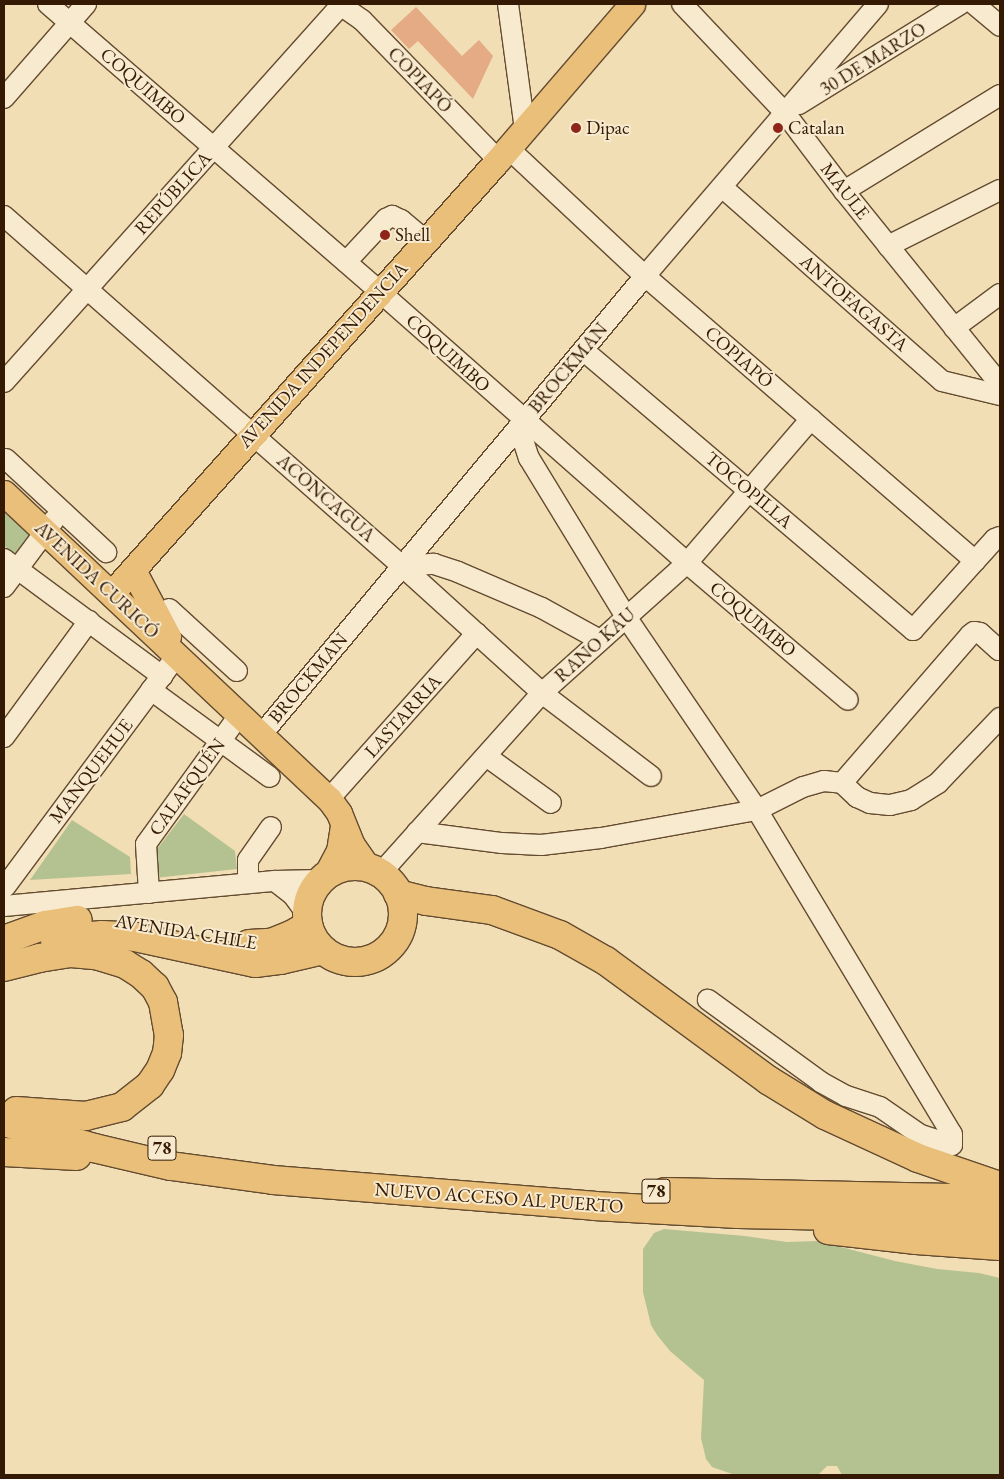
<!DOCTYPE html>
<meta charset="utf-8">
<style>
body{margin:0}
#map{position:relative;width:1004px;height:1479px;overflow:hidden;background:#f2deb5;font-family:"EB Garamond",serif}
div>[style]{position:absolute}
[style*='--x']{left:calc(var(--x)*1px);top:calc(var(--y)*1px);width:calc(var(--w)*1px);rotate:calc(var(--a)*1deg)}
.green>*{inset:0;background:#b4c292}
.building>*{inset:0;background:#e4ab85}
.roads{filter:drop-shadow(1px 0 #644b30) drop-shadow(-1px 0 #644b30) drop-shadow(0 1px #644b30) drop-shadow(0 -1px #644b30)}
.minor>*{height:20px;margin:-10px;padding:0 10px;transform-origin:10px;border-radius:10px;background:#f7eacf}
.major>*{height:25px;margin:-12.5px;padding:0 12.5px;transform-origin:12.5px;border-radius:12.5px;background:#e9bf7a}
.highway>*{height:28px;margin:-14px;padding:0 14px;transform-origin:14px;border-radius:14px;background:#e9bf7a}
.highway>.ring{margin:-14px;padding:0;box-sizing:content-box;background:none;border:28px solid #e9bf7a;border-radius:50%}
.dots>*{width:14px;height:14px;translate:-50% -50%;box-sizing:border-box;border:2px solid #f7eacf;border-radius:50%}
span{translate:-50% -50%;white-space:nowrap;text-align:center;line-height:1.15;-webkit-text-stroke:4px #f7eacf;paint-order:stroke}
.shield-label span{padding:1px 4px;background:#f7eacf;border:1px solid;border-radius:4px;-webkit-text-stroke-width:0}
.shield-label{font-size:18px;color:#341a04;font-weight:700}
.street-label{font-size:19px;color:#341a04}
.poi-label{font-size:19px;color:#341a04}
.left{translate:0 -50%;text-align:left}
.frame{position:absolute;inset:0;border:5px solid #341a04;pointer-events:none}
</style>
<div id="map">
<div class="green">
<i style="clip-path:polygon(4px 500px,36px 532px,17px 556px,4px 546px)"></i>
<i style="clip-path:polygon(184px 814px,235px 851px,237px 869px,155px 878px,154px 853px)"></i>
<i style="clip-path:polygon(72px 820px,130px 857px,131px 874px,30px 880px)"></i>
<i style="clip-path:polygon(664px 1229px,745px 1236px,787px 1242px,818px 1241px,895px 1261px,937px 1269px,979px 1273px,1000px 1278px,1000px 1475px,842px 1475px,837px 1466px,827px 1466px,818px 1475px,735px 1475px,712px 1467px,706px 1459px,701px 1438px,704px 1380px,670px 1351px,657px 1335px,651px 1325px,643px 1292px,643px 1249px,654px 1233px)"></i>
</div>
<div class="building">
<i style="clip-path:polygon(416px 7px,462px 56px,479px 40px,493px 56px,473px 99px,418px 41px,409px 49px,391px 30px)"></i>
</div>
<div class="roads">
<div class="minor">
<i style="--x:48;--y:4;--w:440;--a:40.9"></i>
<i style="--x:380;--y:292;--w:409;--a:41.4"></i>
<i style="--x:687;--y:563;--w:211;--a:40.4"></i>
<i style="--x:339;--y:4;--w:28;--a:35"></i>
<i style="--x:362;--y:20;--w:195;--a:45.8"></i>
<i style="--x:508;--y:4;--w:126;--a:82.3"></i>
<i style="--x:682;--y:4;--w:150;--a:46.6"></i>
<i style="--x:785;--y:113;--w:98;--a:52.9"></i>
<i style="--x:844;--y:191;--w:248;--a:51.1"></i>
<i style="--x:974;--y:4;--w:34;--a:40"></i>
<i style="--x:4;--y:98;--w:125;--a:-48.9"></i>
<i style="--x:799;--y:104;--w:190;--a:-31.8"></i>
<i style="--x:508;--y:148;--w:187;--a:43.1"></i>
<i style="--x:645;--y:276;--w:436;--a:40.8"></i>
<i style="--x:722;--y:187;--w:293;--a:41.4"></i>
<i style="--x:942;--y:381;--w:60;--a:13.6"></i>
<i style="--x:844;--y:191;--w:183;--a:-31.6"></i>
<i style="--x:4;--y:216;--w:530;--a:41.33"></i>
<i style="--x:402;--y:566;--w:189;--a:42.2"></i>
<i style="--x:542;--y:693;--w:137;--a:37.3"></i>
<i style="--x:888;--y:246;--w:125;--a:-26.6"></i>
<i style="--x:346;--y:262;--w:59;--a:-47.1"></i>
<i style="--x:386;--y:219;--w:7;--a:-27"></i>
<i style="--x:392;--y:216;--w:10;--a:24"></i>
<i style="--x:401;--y:220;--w:33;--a:40"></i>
<i style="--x:954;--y:328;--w:57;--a:-36.5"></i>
<i style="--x:583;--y:350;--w:433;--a:40.3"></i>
<i style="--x:913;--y:630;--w:93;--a:-48.1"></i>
<i style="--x:975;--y:561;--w:30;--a:-48"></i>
<i style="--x:995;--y:539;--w:5;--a:-22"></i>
<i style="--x:4;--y:382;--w:507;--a:-48.2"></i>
<i style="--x:524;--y:421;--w:19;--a:93"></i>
<i style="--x:523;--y:440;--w:19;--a:72"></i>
<i style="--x:529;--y:458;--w:186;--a:58.6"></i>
<i style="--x:626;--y:617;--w:233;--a:55.8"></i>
<i style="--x:757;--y:810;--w:378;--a:59"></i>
<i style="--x:952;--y:1134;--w:11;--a:90"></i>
<i style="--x:952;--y:1145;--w:35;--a:-162"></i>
<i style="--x:919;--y:1134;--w:47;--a:-145.3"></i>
<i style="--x:880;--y:1107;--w:36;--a:-162"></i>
<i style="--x:846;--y:1096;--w:29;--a:-151"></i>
<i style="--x:821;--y:1082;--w:140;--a:-144"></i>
<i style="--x:6;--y:459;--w:137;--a:42.9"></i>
<i style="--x:4;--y:559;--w:197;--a:36.5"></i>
<i style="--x:402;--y:566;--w:32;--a:-4"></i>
<i style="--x:434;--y:564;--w:25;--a:18"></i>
<i style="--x:458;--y:572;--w:91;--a:23.2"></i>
<i style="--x:542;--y:608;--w:66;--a:28.9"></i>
<i style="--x:4;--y:587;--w:84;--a:-53.3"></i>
<i style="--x:169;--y:609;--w:92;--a:42.4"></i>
<i style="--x:151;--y:690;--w:147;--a:36.2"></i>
<i style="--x:262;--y:734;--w:597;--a:-50.1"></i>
<i style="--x:645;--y:276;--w:358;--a:-49.4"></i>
<i style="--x:4;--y:737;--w:144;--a:-53.8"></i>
<i style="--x:486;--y:756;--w:80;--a:35.9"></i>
<i style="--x:842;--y:783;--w:21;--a:43"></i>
<i style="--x:857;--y:797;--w:14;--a:25"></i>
<i style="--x:870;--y:803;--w:20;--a:6"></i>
<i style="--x:890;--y:805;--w:22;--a:-13"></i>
<i style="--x:911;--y:800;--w:32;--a:-32"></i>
<i style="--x:938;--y:783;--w:90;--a:-46.4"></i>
<i style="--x:329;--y:799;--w:222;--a:-48.3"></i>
<i style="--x:417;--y:832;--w:86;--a:7.4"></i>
<i style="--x:502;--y:843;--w:39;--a:3"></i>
<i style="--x:541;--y:845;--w:60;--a:-6.7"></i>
<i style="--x:601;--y:838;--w:158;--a:-10.2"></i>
<i style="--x:757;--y:810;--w:51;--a:-26.6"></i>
<i style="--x:803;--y:787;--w:22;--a:-16"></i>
<i style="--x:824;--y:781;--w:18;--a:6"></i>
<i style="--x:842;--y:783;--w:196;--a:-49.1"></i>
<i style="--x:970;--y:635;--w:5;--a:-37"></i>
<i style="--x:974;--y:632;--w:6;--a:9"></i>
<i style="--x:980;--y:633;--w:25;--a:42"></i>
<i style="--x:999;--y:650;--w:2;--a:-63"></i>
<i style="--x:380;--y:874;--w:243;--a:-48.2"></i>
<i style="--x:542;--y:693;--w:195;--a:-41.9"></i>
<i style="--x:687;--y:563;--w:190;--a:-49.3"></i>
<i style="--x:275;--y:881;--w:23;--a:38"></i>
<i style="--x:293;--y:895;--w:24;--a:54"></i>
<i style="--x:248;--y:883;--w:23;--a:-90"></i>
<i style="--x:248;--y:860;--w:40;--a:-55.1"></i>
<i style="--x:5;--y:887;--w:289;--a:-53.4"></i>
<i style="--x:149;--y:893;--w:49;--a:-93.5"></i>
<i style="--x:146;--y:844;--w:160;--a:-54.1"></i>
<i style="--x:4;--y:906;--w:272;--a:-5.3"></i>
<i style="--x:275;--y:881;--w:45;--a:-1.3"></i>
</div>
<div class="major">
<i style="--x:4;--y:493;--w:446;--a:43.3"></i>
<i style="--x:329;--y:799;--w:17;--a:54"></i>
<i style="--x:339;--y:813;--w:35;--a:68"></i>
<i style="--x:352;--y:845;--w:28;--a:55"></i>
<i style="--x:133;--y:570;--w:75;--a:62.1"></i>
<i style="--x:112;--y:593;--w:580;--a:-48.28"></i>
<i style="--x:498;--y:160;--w:206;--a:-49.3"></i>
<i style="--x:326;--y:875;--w:27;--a:-62"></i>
<i style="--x:339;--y:851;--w:25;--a:-81"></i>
</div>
<div class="highway">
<i class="ring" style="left:307px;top:866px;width:68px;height:68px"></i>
<i style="--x:398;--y:894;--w:29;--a:14"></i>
<i style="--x:426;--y:901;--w:67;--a:7.8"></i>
<i style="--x:492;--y:910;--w:72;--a:20.2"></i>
<i style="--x:560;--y:935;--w:53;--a:29.5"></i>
<i style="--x:606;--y:961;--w:201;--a:36.3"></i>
<i style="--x:768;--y:1080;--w:67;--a:31.6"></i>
<i style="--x:825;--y:1115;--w:102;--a:24.8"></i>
<i style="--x:918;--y:1158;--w:87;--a:18.9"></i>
<i style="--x:4;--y:940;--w:44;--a:-20.1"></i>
<i style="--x:45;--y:925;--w:33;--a:-9"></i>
<i style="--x:55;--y:940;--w:47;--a:-6.1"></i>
<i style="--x:102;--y:935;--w:33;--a:3"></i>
<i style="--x:135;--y:937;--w:123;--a:12.2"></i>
<i style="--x:255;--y:963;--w:26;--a:-7"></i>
<i style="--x:281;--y:960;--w:43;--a:-13.4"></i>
<i style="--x:249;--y:944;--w:22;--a:-3"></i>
<i style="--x:271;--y:943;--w:22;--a:-22"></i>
<i style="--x:291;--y:935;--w:20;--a:-30"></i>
<i style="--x:4;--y:967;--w:36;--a:-14"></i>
<i style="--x:39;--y:958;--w:32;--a:-9"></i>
<i style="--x:71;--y:953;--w:25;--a:5"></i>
<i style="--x:96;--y:955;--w:30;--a:17"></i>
<i style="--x:125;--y:964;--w:19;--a:32"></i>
<i style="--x:141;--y:974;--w:19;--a:43"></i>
<i style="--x:155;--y:987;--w:17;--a:62"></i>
<i style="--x:163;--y:1002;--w:34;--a:80"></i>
<i style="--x:169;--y:1035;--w:18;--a:96"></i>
<i style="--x:167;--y:1053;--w:18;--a:112"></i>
<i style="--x:160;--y:1070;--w:18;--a:124"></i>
<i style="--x:150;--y:1085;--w:36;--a:142"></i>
<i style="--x:122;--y:1107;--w:37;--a:166"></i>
<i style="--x:86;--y:1116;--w:70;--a:-175.9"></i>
<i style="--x:4;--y:1122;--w:94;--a:16.1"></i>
<i style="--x:94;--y:1148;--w:79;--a:13.2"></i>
<i style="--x:171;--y:1166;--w:103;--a:7.8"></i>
<i style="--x:273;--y:1180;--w:322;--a:4.6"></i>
<i style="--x:594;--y:1206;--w:144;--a:3.2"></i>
<i style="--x:738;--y:1214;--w:262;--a:1.1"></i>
<i style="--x:4;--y:1152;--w:73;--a:3.1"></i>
<i style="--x:665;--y:1192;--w:335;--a:1.2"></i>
<i style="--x:828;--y:1230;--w:89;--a:6.5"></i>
<i style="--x:916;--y:1240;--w:84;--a:4.1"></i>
</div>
</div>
<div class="dots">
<i style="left:576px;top:128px;background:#8f2418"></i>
<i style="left:778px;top:128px;background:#8f2418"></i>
<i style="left:385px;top:235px;background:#8f2418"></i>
</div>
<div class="shield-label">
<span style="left:162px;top:1148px">78</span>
<span style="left:656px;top:1191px">78</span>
</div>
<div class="street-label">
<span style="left:873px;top:59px;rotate:-32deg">30 DE MARZO</span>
<span style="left:420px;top:80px;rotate:46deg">COPIAPÓ</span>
<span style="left:143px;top:86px;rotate:41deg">COQUIMBO</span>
<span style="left:845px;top:191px;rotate:52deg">MAULE</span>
<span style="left:173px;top:193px;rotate:-48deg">REPÚBLICA</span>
<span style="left:854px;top:303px;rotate:41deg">ANTOFAGASTA</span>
<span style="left:448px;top:353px;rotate:42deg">COQUIMBO</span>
<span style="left:323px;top:355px;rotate:-48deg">AVENIDA INDEPENDENCIA</span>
<span style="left:739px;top:357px;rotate:41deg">COPIAPÓ</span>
<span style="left:568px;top:368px;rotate:-50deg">BROCKMAN</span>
<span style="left:749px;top:490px;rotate:40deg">TOCOPILLA</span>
<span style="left:326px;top:498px;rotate:41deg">ACONCAGUA</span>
<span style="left:97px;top:580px;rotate:43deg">AVENIDA CURICÓ</span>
<span style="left:753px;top:619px;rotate:40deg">COQUIMBO</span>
<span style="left:595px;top:645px;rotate:-42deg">RANO KAU</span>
<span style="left:308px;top:678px;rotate:-50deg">BROCKMAN</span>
<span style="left:403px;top:716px;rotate:-48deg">LASTARRIA</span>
<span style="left:91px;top:771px;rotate:-53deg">MANQUEHUE</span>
<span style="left:187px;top:787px;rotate:-54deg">CALAFQUÉN</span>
<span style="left:186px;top:932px;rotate:9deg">AVENIDA CHILE</span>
<span style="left:499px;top:1198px;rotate:4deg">NUEVO ACCESO AL PUERTO</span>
</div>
<div class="poi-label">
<span class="left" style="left:586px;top:128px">Dipac</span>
<span class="left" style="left:788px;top:128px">Catalan</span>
<span class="left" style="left:395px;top:235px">Shell</span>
</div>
<div class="frame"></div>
</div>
